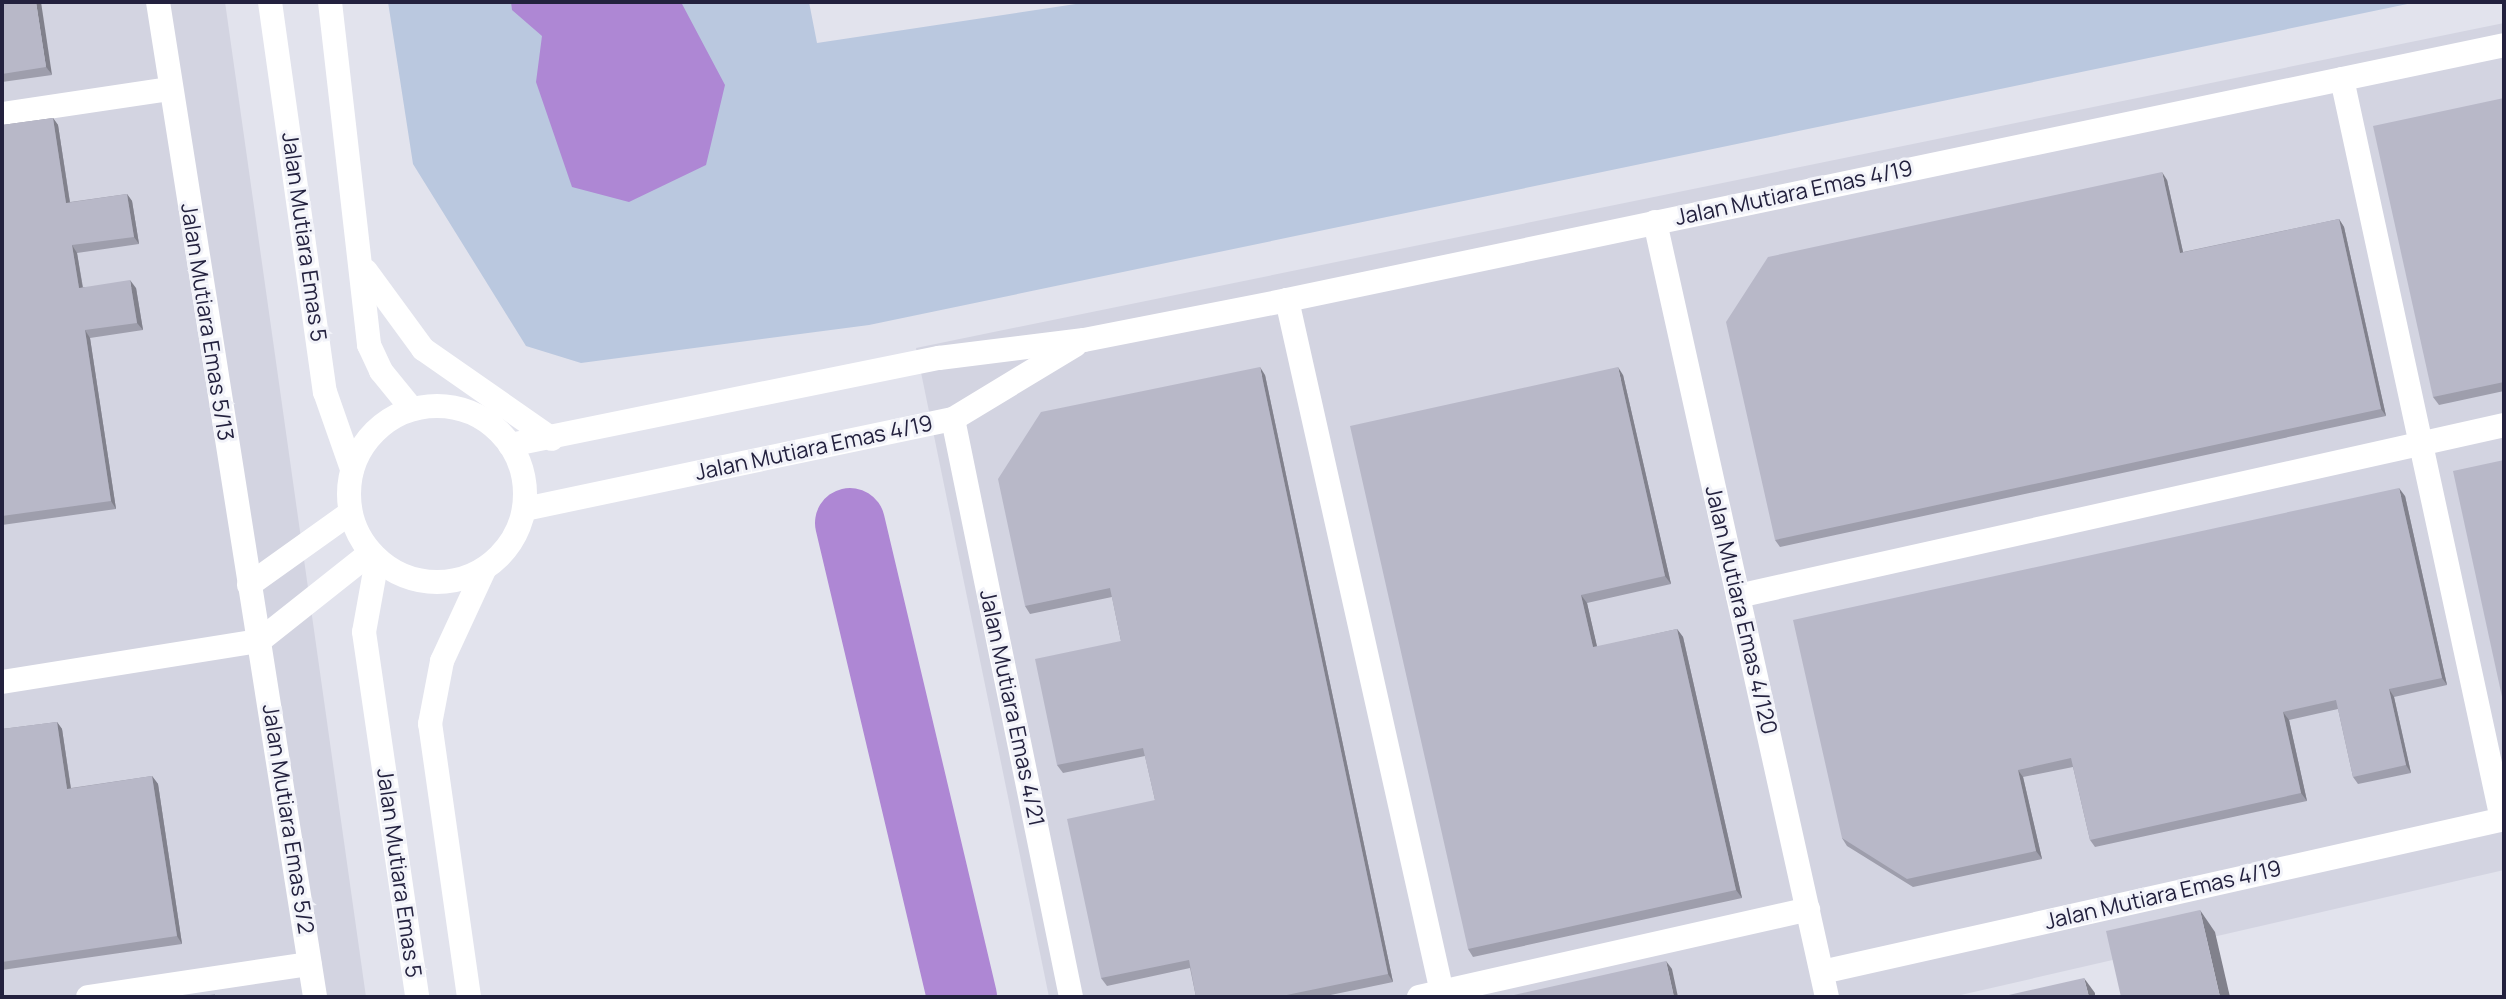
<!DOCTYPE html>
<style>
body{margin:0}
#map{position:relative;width:2506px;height:999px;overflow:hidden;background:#e2e3ed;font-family:Manrope,sans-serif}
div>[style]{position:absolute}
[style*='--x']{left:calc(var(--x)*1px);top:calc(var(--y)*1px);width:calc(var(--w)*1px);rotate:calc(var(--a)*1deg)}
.built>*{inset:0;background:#d3d4e1}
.green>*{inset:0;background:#bac8df}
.water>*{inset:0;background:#ae87d4}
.river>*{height:70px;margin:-35px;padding:0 35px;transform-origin:35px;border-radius:35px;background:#ae87d4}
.minor>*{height:24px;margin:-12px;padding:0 12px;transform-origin:12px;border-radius:12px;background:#fff}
.minor>.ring{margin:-12px;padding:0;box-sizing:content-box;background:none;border:24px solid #fff;border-radius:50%}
.wall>*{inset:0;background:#9e9eac}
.shaded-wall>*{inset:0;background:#81818c}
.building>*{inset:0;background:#b8b8c8}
span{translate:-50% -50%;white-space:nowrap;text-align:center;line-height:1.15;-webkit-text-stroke:6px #f2f3f9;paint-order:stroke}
.street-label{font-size:22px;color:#23213e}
.frame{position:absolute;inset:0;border:4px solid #23213e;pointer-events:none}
</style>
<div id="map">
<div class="built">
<i style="clip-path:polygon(2px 2px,225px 2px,366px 997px,2px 997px)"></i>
<i style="clip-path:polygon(2504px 23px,2504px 870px,1952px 997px,1049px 997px,916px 348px)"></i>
</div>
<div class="green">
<i style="clip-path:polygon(388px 2px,809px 2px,817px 43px,1089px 2px,2417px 2px,869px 325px,581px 363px,526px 346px,413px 164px)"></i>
</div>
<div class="water">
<i style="clip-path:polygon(511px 2px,681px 2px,725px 85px,706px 165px,629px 202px,572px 187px,536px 82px,542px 36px,512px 10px)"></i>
</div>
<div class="river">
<i style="--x:850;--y:523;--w:487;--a:76.7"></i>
</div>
<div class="minor">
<i style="--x:158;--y:2;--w:1007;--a:81.03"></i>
<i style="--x:270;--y:2;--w:394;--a:82"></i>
<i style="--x:325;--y:392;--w:82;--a:70.7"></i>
<i style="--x:330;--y:2;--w:345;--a:83.5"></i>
<i style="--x:369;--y:345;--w:29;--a:65"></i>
<i style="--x:381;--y:371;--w:49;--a:50.8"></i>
<i style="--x:2342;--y:79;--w:757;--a:77.8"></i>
<i style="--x:2;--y:114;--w:170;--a:-8.5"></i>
<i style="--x:1655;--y:222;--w:794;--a:77.49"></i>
<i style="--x:366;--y:271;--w:97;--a:53.8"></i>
<i style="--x:423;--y:349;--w:157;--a:34.9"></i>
<i style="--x:1287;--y:300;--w:714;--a:77.38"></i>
<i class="ring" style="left:349px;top:406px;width:152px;height:152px"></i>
<i style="--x:953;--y:419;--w:590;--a:78.46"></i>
<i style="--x:510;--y:445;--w:438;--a:-11.5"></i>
<i style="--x:939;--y:358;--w:146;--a:-7.1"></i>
<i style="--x:1084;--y:340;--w:207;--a:-11.1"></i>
<i style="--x:1287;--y:300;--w:1243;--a:-11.83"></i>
<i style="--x:525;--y:509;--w:437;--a:-11.9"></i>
<i style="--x:953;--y:419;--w:143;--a:-31.2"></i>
<i style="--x:377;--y:560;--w:73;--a:100.2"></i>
<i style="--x:364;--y:632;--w:369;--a:81.7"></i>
<i style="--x:249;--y:585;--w:124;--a:-35.5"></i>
<i style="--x:1738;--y:596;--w:785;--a:-12.58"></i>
<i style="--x:2;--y:682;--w:260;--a:-9.1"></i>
<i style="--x:259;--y:641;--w:142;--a:-38.4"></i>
<i style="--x:1822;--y:972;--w:699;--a:-12.64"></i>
<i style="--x:88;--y:997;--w:224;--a:-8.5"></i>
<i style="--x:469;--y:997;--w:276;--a:-98.1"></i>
<i style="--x:430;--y:724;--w:64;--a:-79.2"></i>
<i style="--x:442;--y:661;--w:100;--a:-65.2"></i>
<i style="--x:1419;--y:997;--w:399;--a:-12.7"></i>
</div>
<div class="wall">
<i style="clip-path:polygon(2px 2px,52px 75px,2px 82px)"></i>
<i style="clip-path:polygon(2504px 98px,2504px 391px,2439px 405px,2433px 397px)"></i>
<i style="clip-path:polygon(53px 118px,58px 125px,70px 202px,127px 194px,132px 201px,139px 244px,77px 253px,83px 287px,136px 288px,143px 330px,90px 338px,116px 509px,2px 525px,2px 125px)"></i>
<i style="clip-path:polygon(2167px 180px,2183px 252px,2339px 219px,2344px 227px,2386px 416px,1780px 547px,1775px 540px)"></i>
<i style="clip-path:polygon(1265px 375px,1393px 982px,1321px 997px,1196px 997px,1190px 968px,1107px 986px,1101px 978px,1155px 800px,1145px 756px,1063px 773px,1057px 765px,1121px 641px,1112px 597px,1030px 614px,1025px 606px)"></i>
<i style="clip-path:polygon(1623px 375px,1671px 584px,1587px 603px,1597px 647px,1677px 629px,1683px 637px,1742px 898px,1473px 957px,1468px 949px)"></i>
<i style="clip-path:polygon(2405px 496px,2447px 685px,2394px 697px,2411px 773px,2358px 784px,2353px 777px,2338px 709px,2289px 720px,2307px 801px,2095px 847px,2090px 840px,2073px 767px,2023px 777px,2042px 859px,1913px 887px,1847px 846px,1842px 838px)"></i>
<i style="clip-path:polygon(57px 722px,62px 729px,71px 788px,152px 776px,158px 784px,182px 944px,2px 970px,2px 729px)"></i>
</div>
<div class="shaded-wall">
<i style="clip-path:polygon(36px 2px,41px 2px,52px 75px,46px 67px)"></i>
<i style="clip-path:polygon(53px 118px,58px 125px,71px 210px,66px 203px)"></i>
<i style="clip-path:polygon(2162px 172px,2167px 180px,2185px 261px,2180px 253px)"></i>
<i style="clip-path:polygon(127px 194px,132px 201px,139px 244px,134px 237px)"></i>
<i style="clip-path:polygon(2339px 219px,2344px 227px,2386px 416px,2381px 409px)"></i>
<i style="clip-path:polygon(72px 245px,77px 253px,84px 296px,79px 288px)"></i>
<i style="clip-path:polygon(130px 280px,136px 288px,143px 330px,137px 323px)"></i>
<i style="clip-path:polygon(85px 330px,90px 338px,116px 509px,111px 501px)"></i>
<i style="clip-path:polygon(1260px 367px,1265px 375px,1393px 982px,1388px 974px)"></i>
<i style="clip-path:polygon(1618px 367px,1623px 375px,1671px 584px,1665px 576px)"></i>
<i style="clip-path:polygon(2399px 488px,2405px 496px,2447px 685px,2442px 678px)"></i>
<i style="clip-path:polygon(1581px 595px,1587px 603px,1599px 655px,1593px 647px)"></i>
<i style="clip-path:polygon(1677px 629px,1683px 637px,1742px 898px,1736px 890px)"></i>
<i style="clip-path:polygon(2389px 689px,2394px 697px,2411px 773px,2406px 765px)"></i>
<i style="clip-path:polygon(2283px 712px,2289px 720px,2307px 801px,2301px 793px)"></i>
<i style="clip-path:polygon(57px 722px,62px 729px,72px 797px,67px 789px)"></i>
<i style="clip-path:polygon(2018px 770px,2023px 777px,2042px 859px,2036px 851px)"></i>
<i style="clip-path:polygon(152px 776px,158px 784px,182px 944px,177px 936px)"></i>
<i style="clip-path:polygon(2200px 910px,2215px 932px,2230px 997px,2220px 997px)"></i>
<i style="clip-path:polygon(1666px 961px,1672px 969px,1678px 997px,1674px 997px)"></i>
<i style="clip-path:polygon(2084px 978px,2095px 993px,2095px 997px,2089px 997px)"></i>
</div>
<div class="building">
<i style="clip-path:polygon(2px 2px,36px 2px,46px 67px,2px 74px)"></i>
<i style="clip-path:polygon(2504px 98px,2504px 382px,2433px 397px,2373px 126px)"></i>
<i style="clip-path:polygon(53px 118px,66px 203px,127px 194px,134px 237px,72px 245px,79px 288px,130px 280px,137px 323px,85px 330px,111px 501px,2px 516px,2px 125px)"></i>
<i style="clip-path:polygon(2162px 172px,2180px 253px,2339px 219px,2381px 409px,1775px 540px,1726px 322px,1768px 257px)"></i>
<i style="clip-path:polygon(1260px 367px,1388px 974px,1277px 997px,1196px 997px,1189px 960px,1101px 978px,1067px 819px,1155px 800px,1143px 748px,1057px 765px,1035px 659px,1121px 641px,1110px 588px,1025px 606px,998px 479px,1041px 412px)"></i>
<i style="clip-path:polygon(1618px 367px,1665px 576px,1581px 595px,1593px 647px,1677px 629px,1736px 890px,1468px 949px,1350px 426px)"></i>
<i style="clip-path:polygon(2504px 460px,2504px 706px,2453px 471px)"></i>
<i style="clip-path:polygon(2399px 488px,2442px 678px,2389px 689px,2406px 765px,2353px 777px,2336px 700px,2283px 712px,2301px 793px,2090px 840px,2071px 758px,2018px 770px,2036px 851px,1907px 879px,1842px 838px,1793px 620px)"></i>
<i style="clip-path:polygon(57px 722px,67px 789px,152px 776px,177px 936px,2px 962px,2px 729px)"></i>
<i style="clip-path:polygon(2200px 910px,2220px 997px,2121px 997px,2106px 931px)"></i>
<i style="clip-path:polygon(1666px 961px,1674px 997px,1505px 997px)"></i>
<i style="clip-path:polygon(2084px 978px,2089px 997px,2000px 997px)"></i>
<i style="clip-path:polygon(215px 994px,215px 997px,198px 997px)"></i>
</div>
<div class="street-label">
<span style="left:1794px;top:193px;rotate:-12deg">Jalan Mutiara Emas 4/19</span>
<span style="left:304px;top:237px;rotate:82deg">Jalan Mutiara Emas 5</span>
<span style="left:207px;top:322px;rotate:81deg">Jalan Mutiara Emas 5/13</span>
<span style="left:814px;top:448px;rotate:-12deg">Jalan Mutiara Emas 4/19</span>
<span style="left:1741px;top:610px;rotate:77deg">Jalan Mutiara Emas 4/120</span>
<span style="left:1012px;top:708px;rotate:78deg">Jalan Mutiara Emas 4/21</span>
<span style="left:288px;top:819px;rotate:81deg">Jalan Mutiara Emas 5/2</span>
<span style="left:399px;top:873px;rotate:82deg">Jalan Mutiara Emas 5</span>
<span style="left:2163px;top:895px;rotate:-13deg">Jalan Mutiara Emas 4/19</span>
</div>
<div class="frame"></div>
</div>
